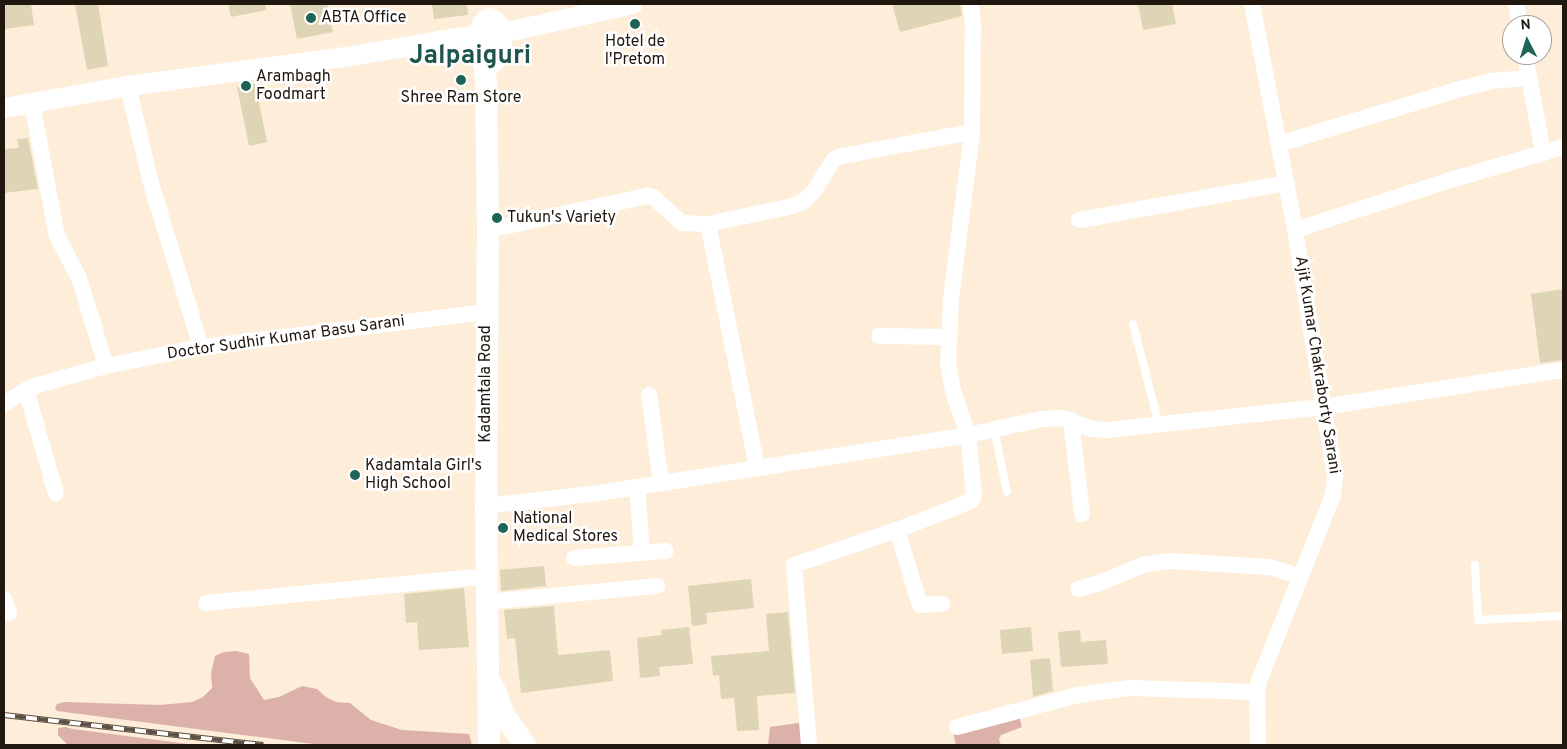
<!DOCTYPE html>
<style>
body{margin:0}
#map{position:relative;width:1567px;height:749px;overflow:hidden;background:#feedd8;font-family:Overpass,sans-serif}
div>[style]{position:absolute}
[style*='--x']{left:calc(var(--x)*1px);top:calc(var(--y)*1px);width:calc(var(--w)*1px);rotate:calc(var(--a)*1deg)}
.green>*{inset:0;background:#dcb1a9}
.building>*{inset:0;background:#ddd5b6}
.service>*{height:8px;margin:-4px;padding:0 4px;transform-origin:4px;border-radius:4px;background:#fff}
.minor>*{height:16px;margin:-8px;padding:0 8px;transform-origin:8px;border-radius:8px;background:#fff}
.tertiary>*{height:20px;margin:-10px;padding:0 10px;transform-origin:10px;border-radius:10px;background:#fff}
.secondary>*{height:22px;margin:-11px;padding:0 11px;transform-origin:11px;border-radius:11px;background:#fff}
.secondary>.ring{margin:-11px;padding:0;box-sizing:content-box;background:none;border:22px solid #fff;border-radius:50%}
.rail>*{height:5.5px;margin-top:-2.75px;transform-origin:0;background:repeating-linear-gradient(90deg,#fff 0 11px,#5c5246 0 22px);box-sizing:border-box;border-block:1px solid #5c5246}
.dots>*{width:14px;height:14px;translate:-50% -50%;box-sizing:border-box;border:2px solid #fff;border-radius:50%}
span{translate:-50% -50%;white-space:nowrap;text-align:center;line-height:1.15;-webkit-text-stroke:5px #fff;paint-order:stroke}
.poi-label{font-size:16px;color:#20180f}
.left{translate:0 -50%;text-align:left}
.street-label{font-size:16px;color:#20180f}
.town-label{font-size:26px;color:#1f554a;font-weight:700}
.frame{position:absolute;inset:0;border:5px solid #20180f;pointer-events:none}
.north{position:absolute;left:1502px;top:15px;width:50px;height:50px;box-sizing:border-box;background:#fff;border:1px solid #a6a39f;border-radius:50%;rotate:355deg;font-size:14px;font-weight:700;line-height:20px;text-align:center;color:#20180f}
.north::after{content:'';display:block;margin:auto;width:18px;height:22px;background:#1e6457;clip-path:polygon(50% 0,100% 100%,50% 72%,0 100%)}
</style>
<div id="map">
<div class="green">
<i style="clip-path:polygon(236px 651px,249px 654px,250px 678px,264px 700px,279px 697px,302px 686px,317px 689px,326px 697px,336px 702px,350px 703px,371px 720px,402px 730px,469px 734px,472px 745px,321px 745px,57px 711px,55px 708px,57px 704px,64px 702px,160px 705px,192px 702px,203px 697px,212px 688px,211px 673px,215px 656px,224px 652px)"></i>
<i style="clip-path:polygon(1019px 715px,1022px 727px,1001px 735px,999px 739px,1001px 745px,956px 745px,953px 732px)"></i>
<i style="clip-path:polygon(805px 722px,807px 745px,768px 745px,770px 727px)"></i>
<i style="clip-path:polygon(65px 727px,73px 729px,196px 745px,68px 745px,58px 735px,58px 728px)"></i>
</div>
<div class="building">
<i style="clip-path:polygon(4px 4px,31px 4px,34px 25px,4px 29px)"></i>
<i style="clip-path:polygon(75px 4px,98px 4px,108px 66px,87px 70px)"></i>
<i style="clip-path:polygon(228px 4px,265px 4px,266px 10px,231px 17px)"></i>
<i style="clip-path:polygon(290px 4px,327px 4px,333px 32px,297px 39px)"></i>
<i style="clip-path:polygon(432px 4px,467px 4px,468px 15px,434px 19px)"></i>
<i style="clip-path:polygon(892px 4px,960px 4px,962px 16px,900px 32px)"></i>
<i style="clip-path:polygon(1138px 4px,1172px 4px,1176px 24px,1143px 30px)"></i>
<i style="clip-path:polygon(255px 83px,267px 142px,249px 146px,237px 87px)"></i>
<i style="clip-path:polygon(28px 138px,38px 189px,4px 193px,4px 149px,19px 148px,17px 139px)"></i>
<i style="clip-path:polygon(1563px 289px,1563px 360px,1540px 363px,1531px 294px)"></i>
<i style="clip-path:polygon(544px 566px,546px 586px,501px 591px,500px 570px)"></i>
<i style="clip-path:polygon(751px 579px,754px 608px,706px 613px,707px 624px,692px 626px,688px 586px)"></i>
<i style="clip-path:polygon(464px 588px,469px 647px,419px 650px,417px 622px,406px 623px,404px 594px)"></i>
<i style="clip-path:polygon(554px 606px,558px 655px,610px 650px,613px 681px,521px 693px,515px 638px,507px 639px,504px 610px)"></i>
<i style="clip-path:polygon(788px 612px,795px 693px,757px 696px,759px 730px,737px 731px,734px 698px,721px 699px,719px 675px,713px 676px,711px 656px,769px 651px,766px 614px)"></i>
<i style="clip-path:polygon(689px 627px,693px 664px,659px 667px,660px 676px,640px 678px,637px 638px,662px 635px,661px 630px)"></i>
<i style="clip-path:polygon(1031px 627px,1033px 651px,1002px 654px,1000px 630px)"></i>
<i style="clip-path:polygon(1080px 630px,1081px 642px,1106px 640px,1108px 664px,1061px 667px,1058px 632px)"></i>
<i style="clip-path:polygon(1050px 658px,1053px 691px,1033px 697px,1030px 660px)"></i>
</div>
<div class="service">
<i style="--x:1133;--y:324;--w:104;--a:75.6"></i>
<i style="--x:994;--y:429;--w:64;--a:78.3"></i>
<i style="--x:1475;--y:565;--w:55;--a:86.9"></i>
<i style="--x:1478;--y:620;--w:85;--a:-2.7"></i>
</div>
<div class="minor">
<i style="--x:1252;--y:4;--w:230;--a:79.2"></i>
<i style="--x:1295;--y:230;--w:251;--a:80.8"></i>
<i style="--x:1335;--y:478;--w:17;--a:97"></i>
<i style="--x:1333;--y:495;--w:200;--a:111.7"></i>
<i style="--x:1259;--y:681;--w:11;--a:100"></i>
<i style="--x:1257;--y:692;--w:53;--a:88.9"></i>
<i style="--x:1516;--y:4;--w:21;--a:79"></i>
<i style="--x:1525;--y:55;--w:100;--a:79.6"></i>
<i style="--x:128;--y:86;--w:97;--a:76.8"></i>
<i style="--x:150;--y:180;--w:175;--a:73"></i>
<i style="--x:32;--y:103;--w:135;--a:79.4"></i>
<i style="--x:57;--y:236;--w:47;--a:62.4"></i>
<i style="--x:79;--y:278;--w:92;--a:72.9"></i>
<i style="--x:1279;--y:144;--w:196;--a:-16.9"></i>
<i style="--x:1467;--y:87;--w:26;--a:-13"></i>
<i style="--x:1492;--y:81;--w:37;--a:-5"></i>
<i style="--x:1079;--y:220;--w:211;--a:-10.1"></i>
<i style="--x:708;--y:224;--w:248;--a:78.6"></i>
<i style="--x:488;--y:230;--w:163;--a:-12.1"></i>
<i style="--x:647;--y:196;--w:6;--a:9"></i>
<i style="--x:653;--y:197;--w:39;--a:42"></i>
<i style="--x:682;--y:223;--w:26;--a:2"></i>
<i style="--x:708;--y:224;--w:87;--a:-12"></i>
<i style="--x:793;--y:206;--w:12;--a:-24"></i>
<i style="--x:804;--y:201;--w:14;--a:-45"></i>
<i style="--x:814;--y:191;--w:36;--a:-58"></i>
<i style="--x:833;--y:160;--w:10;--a:-24"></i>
<i style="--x:842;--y:156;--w:132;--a:-10.5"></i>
<i style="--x:1295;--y:230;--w:167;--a:-17.8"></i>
<i style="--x:1454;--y:179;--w:114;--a:-16.4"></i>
<i style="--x:879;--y:336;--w:69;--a:0.8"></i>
<i style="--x:26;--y:390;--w:107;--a:73.8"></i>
<i style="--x:649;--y:395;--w:89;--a:82.2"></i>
<i style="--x:4;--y:404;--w:26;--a:-32"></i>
<i style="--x:26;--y:390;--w:13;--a:-23"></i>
<i style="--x:38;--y:385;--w:71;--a:-15.6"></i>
<i style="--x:106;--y:366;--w:97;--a:-11.3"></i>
<i style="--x:201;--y:347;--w:288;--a:-7"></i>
<i style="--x:1071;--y:420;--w:95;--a:83.3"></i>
<i style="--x:637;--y:487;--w:66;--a:85.7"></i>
<i style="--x:486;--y:506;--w:107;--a:-6.5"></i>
<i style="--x:592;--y:494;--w:381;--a:-8.9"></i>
<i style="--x:968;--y:435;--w:76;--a:-12.2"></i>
<i style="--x:1042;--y:419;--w:20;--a:-3"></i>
<i style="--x:1062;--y:418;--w:33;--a:20"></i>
<i style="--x:1093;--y:429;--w:14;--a:4"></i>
<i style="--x:1107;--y:430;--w:217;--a:-6.1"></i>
<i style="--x:1323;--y:407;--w:243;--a:-8.8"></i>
<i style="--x:897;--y:530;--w:78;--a:73"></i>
<i style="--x:920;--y:605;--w:22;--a:-3"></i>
<i style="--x:574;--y:558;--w:92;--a:-4.4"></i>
<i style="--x:1078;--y:589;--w:20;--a:-15"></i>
<i style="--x:1097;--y:584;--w:50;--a:-22.4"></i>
<i style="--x:1143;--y:565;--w:26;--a:-9"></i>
<i style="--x:1169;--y:561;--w:101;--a:3.4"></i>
<i style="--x:1270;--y:567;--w:32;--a:18"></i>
<i style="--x:4;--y:599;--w:15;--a:70"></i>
<i style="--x:487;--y:602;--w:171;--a:-5.4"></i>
<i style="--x:206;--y:603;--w:282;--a:-5.5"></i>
<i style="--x:957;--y:727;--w:121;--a:-14.8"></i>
<i style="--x:1074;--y:696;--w:26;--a:-9"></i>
<i style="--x:1100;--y:692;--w:29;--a:-8"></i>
<i style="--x:1129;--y:688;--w:128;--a:1.8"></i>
<i style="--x:809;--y:745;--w:181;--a:-94.8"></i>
<i style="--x:794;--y:565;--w:109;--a:-18.8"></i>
<i style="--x:897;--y:530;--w:74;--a:-21.4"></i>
<i style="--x:966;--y:503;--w:7;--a:-27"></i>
<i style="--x:972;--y:500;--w:5;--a:-68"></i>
<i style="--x:974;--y:495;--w:60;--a:-95.7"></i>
<i style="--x:968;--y:435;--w:46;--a:-108.8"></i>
<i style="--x:953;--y:391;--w:27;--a:-100"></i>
<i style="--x:948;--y:364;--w:65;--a:-87.4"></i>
<i style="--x:951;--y:299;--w:168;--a:-82.8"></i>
<i style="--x:972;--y:132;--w:108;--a:-89.5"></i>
<i style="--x:973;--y:24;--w:20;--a:-96"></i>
</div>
<div class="tertiary">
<i style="--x:498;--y:34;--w:138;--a:-12.5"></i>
<i style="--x:4;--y:108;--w:126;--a:-10.1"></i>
<i style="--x:128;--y:86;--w:220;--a:-7.6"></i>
<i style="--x:346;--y:57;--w:136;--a:-9.7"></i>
</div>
<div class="secondary">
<i class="ring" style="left:479px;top:19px;width:-2px;height:-2px"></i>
<i style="--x:482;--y:36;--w:47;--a:85.1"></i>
<i style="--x:486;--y:83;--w:147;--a:89.2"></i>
<i style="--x:488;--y:230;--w:276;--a:90.4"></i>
<i style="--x:486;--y:506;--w:239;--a:89.3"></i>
<i style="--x:493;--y:686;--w:31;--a:69"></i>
<i style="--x:504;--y:715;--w:37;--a:55"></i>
</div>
<div class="rail">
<i style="--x:4;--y:715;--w:261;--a:6.6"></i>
</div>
<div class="dots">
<i style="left:311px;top:18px;background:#1e6457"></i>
<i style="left:635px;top:24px;background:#1e6457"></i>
<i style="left:461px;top:80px;background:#1e6457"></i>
<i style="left:246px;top:86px;background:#1e6457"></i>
<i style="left:497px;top:218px;background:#1e6457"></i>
<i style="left:355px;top:475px;background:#1e6457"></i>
<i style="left:503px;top:528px;background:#1e6457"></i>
</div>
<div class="poi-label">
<span class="left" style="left:321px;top:18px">ABTA Office</span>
<span style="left:635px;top:51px">Hotel de<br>l'Pretom</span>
<span class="left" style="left:256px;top:86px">Arambagh<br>Foodmart</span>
<span style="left:461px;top:98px">Shree Ram Store</span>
<span class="left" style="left:507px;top:218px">Tukun's Variety</span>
<span class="left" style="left:365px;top:475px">Kadamtala Girl's<br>High School</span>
<span class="left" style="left:513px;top:528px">National<br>Medical Stores</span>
</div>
<div class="street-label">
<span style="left:286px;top:338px;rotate:-8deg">Doctor Sudhir Kumar Basu Sarani</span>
<span style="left:1317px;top:365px;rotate:81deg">Ajit Kumar Chakraborty Sarani</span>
<span style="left:486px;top:384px;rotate:-90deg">Kadamtala Road</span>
</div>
<div class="town-label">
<span style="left:470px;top:57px">Jalpaiguri</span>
</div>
<div class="frame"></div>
<div class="north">N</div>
</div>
